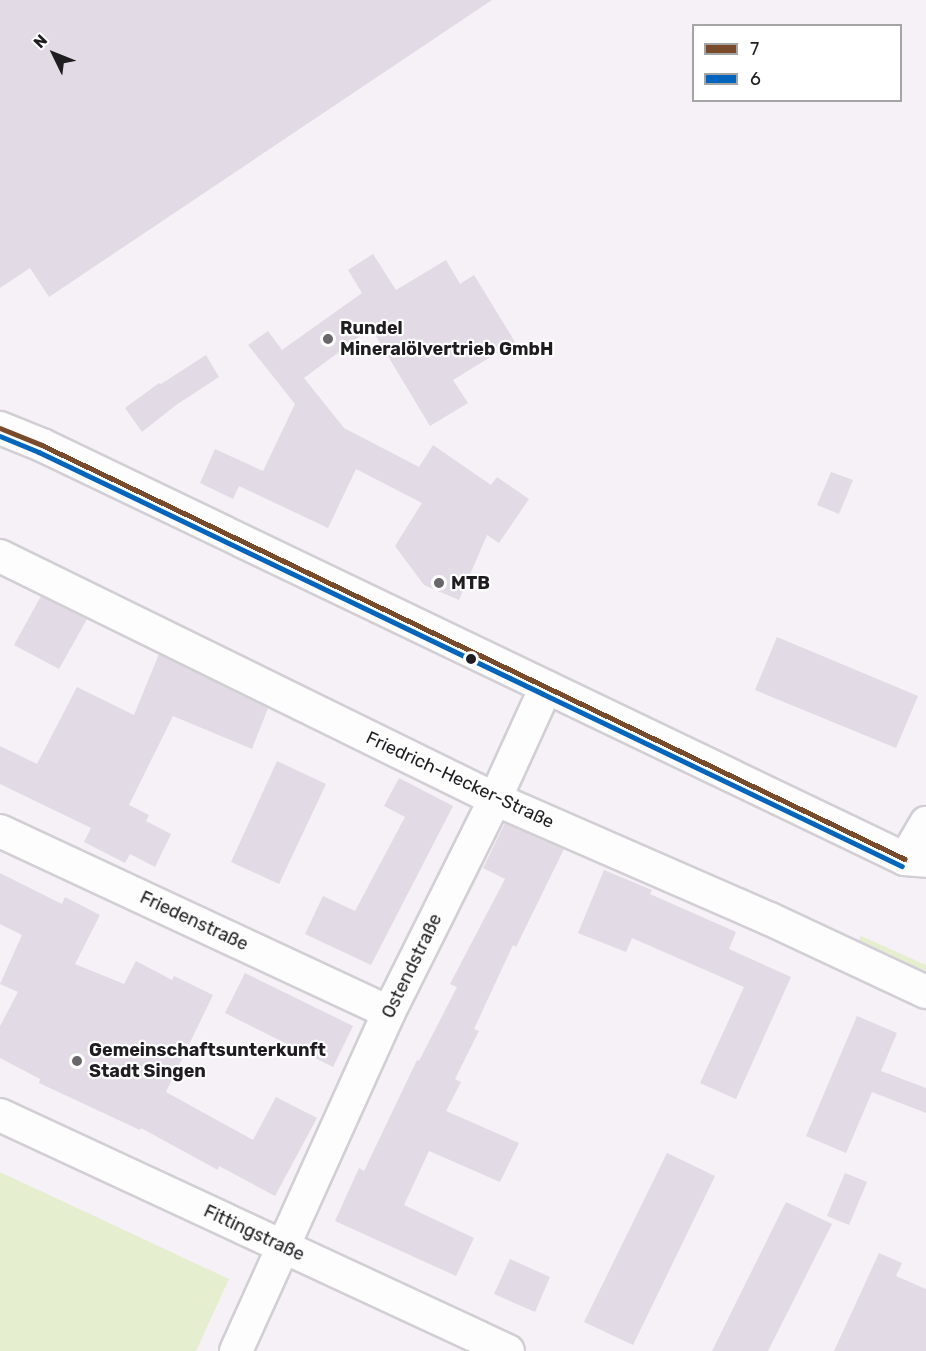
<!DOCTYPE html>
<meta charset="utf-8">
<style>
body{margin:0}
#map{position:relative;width:926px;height:1351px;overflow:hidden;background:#f5f1f7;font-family:Rubik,sans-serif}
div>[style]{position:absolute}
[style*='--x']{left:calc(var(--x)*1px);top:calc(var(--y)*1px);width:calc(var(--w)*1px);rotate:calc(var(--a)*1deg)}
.green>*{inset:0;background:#e6eed0}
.building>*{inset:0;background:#e2dae5}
.roads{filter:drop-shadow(2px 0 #d2cfd4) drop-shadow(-2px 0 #d2cfd4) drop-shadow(0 2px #d2cfd4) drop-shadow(0 -2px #d2cfd4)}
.minor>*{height:32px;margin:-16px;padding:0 16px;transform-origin:16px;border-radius:16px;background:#fefdfe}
.bus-1>*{height:4.5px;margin:-2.25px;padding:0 2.25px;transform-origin:2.25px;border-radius:2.25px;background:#7a4b2a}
.bus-2>*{height:4.5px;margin:-2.25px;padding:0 2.25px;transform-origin:2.25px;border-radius:2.25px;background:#0065bd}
.dots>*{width:16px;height:16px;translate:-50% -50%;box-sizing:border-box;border:3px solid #fff;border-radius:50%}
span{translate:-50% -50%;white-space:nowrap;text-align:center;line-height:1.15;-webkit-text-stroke:4.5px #fff;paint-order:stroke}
.poi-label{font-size:18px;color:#1f1d20;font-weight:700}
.left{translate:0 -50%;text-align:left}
.street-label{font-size:18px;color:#1f1d20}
.legend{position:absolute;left:692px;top:24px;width:210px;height:78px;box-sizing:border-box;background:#fff;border:2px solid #a5a5a6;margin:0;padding:8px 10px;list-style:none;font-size:18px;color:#1f1d20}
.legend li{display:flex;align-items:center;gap:12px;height:30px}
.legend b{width:30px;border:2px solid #a5a5a6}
.north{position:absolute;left:24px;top:24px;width:60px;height:60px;-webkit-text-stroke:4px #fff;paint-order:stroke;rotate:313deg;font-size:16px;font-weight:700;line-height:24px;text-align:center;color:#1f1d20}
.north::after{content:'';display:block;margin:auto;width:21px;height:27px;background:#1f1d20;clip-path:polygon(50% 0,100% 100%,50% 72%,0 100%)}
</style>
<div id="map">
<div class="green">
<i style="clip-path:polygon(861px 936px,926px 965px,926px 980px,855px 947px)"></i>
<i style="clip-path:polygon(0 1172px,229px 1279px,196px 1351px,0 1351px)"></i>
</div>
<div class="building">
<i style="clip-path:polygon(0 0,492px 0,49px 297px,30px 268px,0 288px)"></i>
<i style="clip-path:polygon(373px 254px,396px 290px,446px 260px,460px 284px,474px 275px,515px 342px,453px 380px,468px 403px,430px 426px,371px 328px,304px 378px,344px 428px,419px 467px,433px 445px,491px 485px,497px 477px,529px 499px,499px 543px,487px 535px,459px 600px,424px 585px,395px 546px,422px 503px,356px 469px,328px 528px,239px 486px,233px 499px,200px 483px,215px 449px,263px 471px,295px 404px,248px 345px,268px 331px,282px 350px,362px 293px,348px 270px)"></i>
<i style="clip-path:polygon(206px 355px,219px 377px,176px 405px,142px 432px,125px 408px,159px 383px,161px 384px)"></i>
<i style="clip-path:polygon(831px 472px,853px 480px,839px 514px,817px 505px)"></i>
<i style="clip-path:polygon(41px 596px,87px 619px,59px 669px,14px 645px)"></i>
<i style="clip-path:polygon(777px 637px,918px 696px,896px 748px,755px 690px)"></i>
<i style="clip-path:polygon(159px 654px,268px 708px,252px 749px,173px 716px,129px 805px,149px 815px,146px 821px,171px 834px,155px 867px,130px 854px,125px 863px,84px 842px,91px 828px,0 784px,0 746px,37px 764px,77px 687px,134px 715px)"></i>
<i style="clip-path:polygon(277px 761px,326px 784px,279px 884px,231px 862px)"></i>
<i style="clip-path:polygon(399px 778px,453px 806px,371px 965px,305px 934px,323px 896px,355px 911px,405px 817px,384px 806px)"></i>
<i style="clip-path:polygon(505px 823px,564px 849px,516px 947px,513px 945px,474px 1029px,479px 1031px,455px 1079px,461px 1082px,446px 1111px,519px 1143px,500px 1182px,429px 1151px,404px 1205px,474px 1238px,456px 1276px,335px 1221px,359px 1168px,364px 1171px,417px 1060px,419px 1061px,457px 987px,450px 984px,505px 879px,483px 868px)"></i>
<i style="clip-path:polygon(604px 870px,652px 890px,650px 894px,736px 932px,729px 949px,791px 977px,736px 1099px,700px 1083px,744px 987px,632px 938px,626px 952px,578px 933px)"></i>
<i style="clip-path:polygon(0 873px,62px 904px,65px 897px,100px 915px,75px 964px,124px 984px,136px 961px,172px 980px,174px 976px,213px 995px,166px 1092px,253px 1140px,276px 1097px,317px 1118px,275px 1196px,219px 1166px,218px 1170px,141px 1128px,140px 1130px,39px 1083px,40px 1079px,0 1058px,0 1026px,18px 992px,0 984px,22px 935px,0 924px)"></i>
<i style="clip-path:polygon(245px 973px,353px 1026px,333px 1067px,225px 1013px)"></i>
<i style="clip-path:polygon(857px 1016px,897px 1033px,881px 1071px,926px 1088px,926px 1113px,872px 1092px,846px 1153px,806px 1136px)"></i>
<i style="clip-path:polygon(667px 1153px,715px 1176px,633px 1345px,584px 1322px)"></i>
<i style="clip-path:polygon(845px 1173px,867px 1182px,849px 1225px,827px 1216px)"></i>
<i style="clip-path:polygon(786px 1202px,832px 1224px,768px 1351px,712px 1351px)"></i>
<i style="clip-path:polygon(879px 1253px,902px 1263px,896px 1276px,926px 1289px,926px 1351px,834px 1351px)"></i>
<i style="clip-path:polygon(510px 1259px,550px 1277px,535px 1312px,494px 1294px)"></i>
</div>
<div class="roads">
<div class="minor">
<i style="--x:0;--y:428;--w:45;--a:22"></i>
<i style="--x:42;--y:445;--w:957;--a:25.63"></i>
<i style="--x:905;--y:859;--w:21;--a:5"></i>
<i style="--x:0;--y:556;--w:551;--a:26.15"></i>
<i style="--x:495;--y:799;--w:300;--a:23.6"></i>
<i style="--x:770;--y:919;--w:172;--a:25.1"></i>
<i style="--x:0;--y:831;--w:429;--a:25"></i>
<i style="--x:905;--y:859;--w:42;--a:-59.7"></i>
<i style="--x:0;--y:1115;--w:560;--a:24.92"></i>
<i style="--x:236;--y:1351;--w:372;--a:-65.7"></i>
<i style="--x:389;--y:1012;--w:238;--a:-63.5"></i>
<i style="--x:495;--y:799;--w:123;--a:-65.5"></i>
</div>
</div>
<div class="bus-1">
<i style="--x:0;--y:428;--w:45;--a:22"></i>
<i style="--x:42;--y:445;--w:957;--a:25.63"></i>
</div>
<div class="bus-2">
<i style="--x:0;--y:436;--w:42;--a:22.3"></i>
<i style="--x:39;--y:452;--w:957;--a:25.63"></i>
</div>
<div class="dots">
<i style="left:328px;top:339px;background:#6a676b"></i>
<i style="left:439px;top:583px;background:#6a676b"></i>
<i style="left:471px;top:659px;background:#1f1d20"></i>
<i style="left:77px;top:1061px;background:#6a676b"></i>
</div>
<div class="poi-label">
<span class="left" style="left:340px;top:339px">Rundel<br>Mineralölvertrieb GmbH</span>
<span class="left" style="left:451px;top:583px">MTB</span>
<span class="left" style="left:89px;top:1061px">Gemeinschaftsunterkunft<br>Stadt Singen</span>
</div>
<div class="street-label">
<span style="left:460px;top:780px;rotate:25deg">Friedrich-Hecker-Straße</span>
<span style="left:194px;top:921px;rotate:25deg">Friedenstraße</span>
<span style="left:412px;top:966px;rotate:-64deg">Ostendstraße</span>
<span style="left:254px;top:1233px;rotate:25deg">Fittingstraße</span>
</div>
<ul class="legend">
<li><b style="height:8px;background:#7a4b2a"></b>7</li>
<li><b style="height:8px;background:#0065bd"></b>6</li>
</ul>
<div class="north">N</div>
</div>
